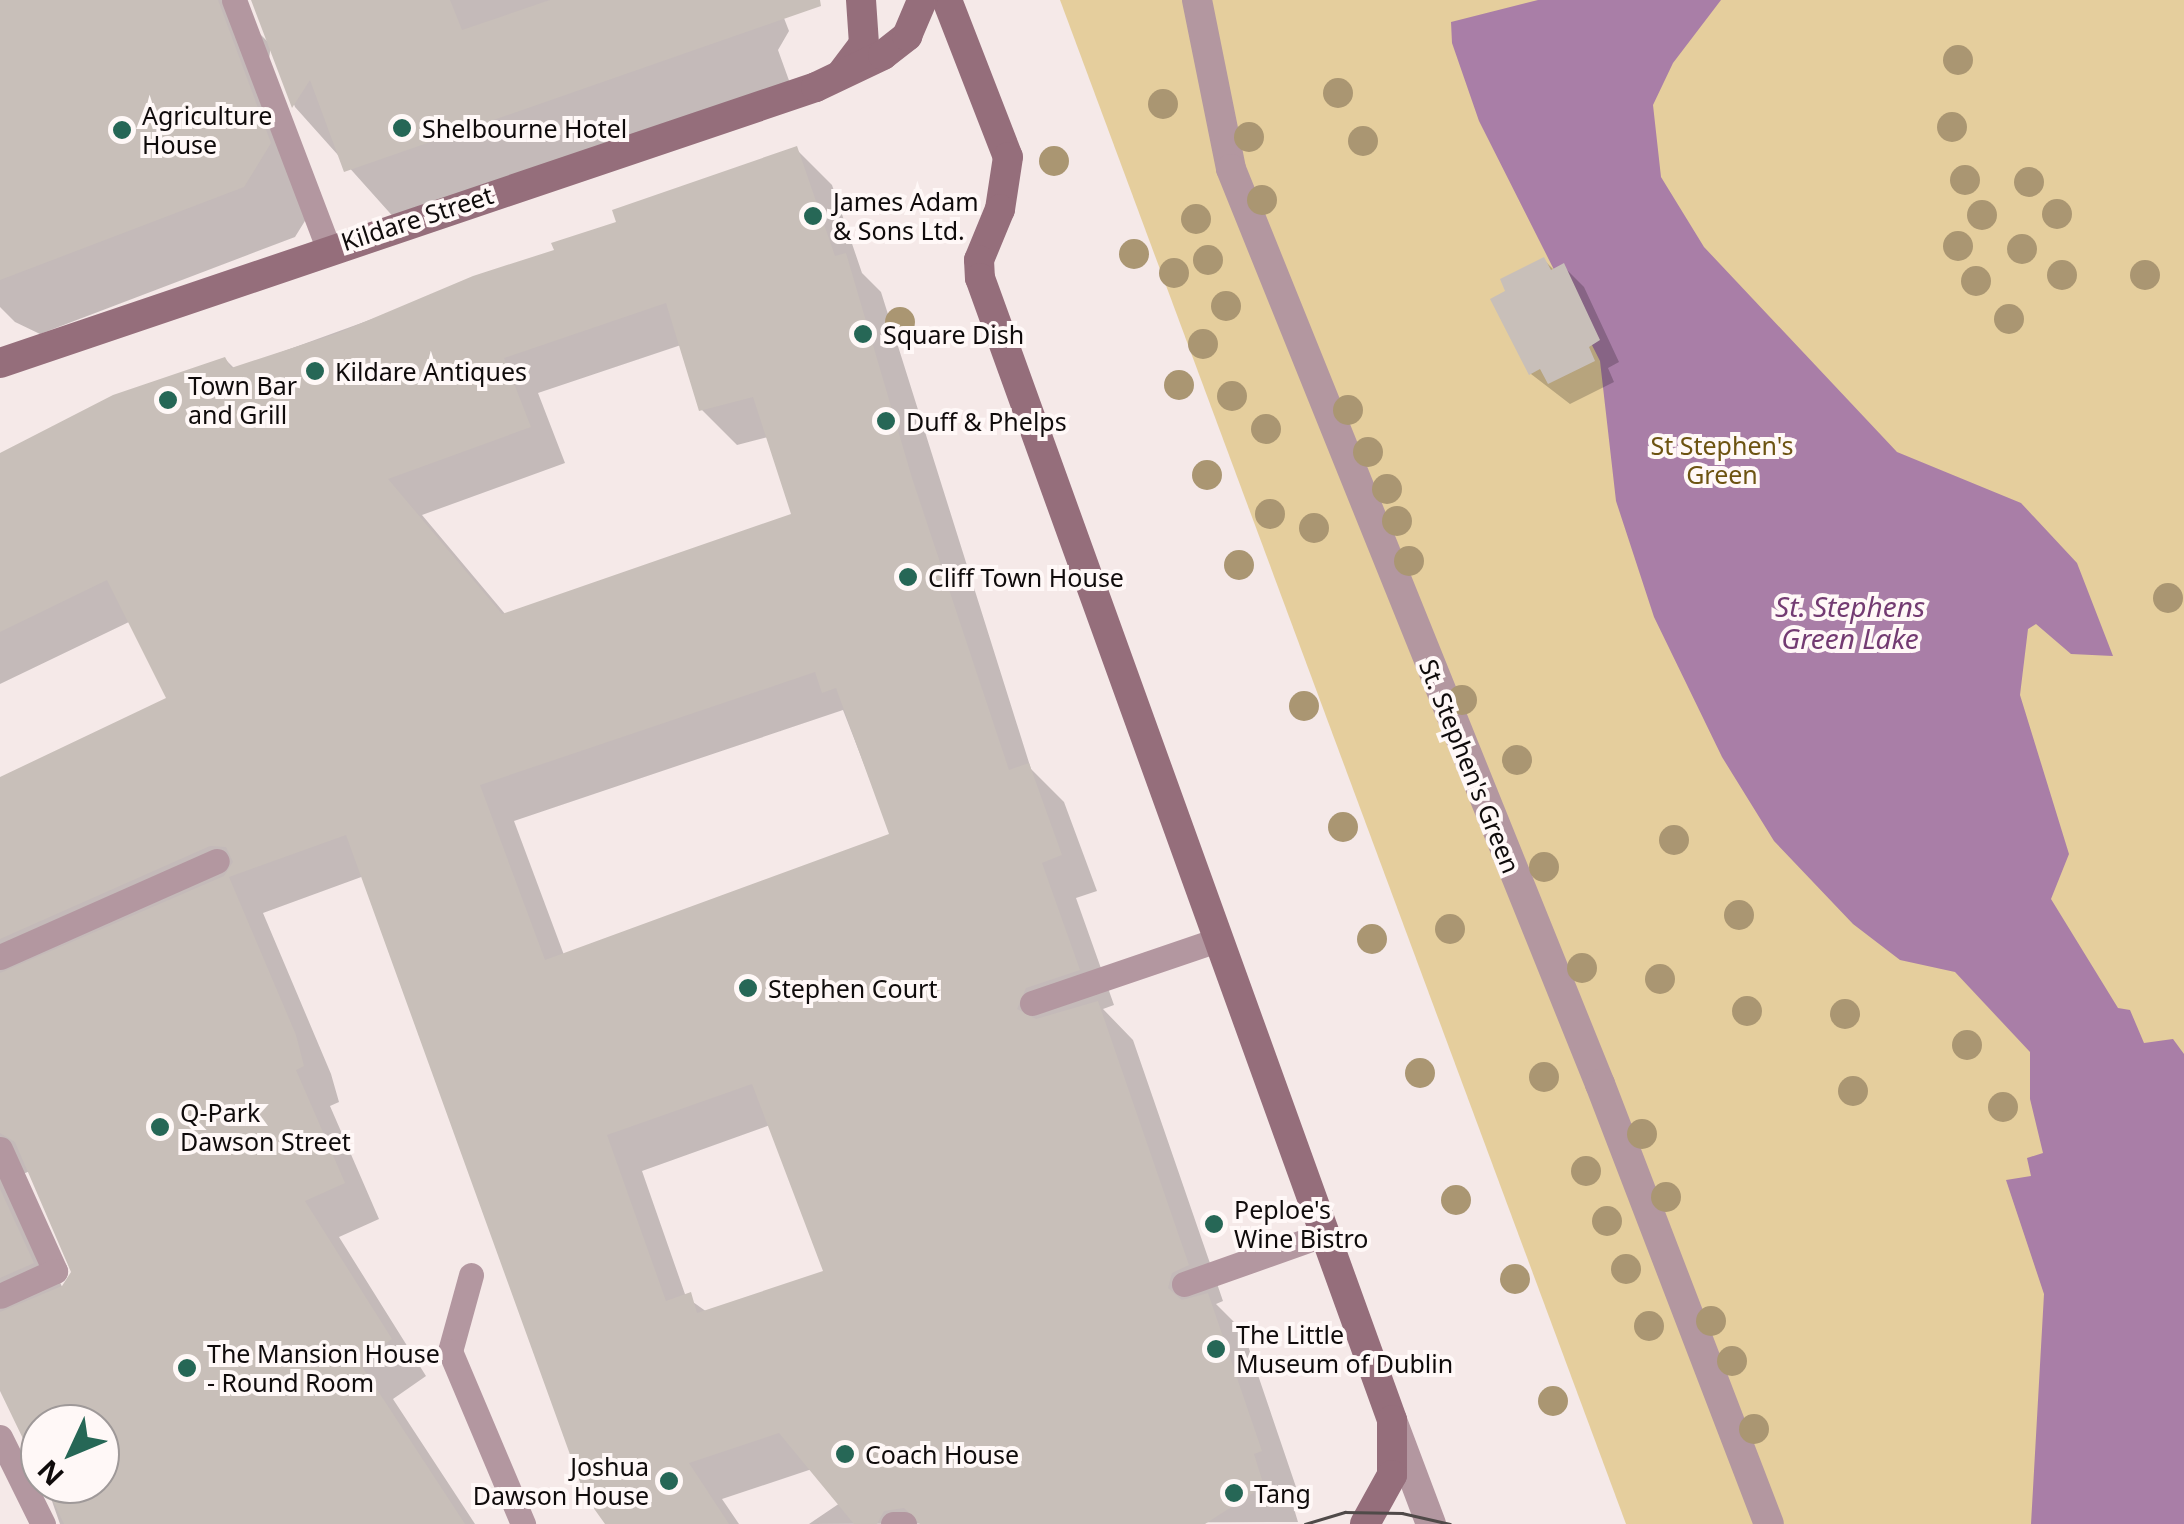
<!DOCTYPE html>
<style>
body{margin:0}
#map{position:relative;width:2184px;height:1524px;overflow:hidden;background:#f5e9e8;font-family:"Noto Sans",sans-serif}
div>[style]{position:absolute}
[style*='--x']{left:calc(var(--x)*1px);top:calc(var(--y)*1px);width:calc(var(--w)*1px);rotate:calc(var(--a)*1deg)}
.green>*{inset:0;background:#e5ce9d}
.water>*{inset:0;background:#a97ea7}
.shadow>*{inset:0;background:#0003}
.building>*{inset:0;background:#c8bfb9}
.service>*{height:25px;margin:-12.5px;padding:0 12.5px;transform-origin:12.5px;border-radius:12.5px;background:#b397a0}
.pedestrian>*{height:30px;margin:-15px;padding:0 15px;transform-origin:15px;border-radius:15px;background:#b397a0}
.minor>*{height:30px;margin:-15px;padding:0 15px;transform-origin:15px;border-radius:15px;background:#b397a0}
.secondary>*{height:30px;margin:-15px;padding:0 15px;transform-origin:15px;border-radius:15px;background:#956e7b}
.tram>*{height:2.5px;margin:-1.25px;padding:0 1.25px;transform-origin:1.25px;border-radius:1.25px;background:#504a49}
.trees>*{width:30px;height:30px;margin:-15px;border-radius:50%;background:#aa9672}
.dots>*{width:28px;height:28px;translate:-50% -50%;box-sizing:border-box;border:5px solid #fff8f7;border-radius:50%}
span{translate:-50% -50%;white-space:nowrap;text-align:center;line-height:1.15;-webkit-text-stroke:8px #fff8f7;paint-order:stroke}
.poi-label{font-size:25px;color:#0f0b0b}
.left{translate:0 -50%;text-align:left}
.right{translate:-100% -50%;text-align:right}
.street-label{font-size:25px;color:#0f0b0b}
.park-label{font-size:25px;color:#6d5311}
.water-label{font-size:28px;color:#733b72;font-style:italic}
.north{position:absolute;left:20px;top:1404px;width:100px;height:100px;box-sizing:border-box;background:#fff8f7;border:2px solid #9f9999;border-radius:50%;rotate:226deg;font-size:28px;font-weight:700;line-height:40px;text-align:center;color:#0f0b0b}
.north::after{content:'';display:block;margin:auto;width:35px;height:45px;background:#266756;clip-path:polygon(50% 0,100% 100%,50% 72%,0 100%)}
</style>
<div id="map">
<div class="green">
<i style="clip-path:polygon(1060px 0,2184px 0,2184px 1524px,1626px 1524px)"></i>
</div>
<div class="water">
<i style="clip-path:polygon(1538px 0,1721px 0,1673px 63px,1653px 105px,1661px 177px,1704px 247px,1897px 452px,2021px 503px,2077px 563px,2113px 656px,2071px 654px,2036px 624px,2028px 629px,2020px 695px,2069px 854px,2051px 899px,2118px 1008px,2130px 1010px,2144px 1043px,2173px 1039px,2184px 1054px,2184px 1524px,2031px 1524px,2044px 1294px,2006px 1180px,2031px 1176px,2027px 1158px,2043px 1153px,2030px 1099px,2030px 1052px,1955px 972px,1900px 960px,1853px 924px,1774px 841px,1722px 757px,1654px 617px,1616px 501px,1600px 361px,1479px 121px,1452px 43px,1451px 22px)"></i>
</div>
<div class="shadow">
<i style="clip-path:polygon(0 0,226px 0,271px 45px,269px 59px,321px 195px,295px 237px,40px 334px,15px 322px,0 307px)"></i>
<i style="clip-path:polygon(283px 0,777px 0,789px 31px,778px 50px,791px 86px,397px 221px,295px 107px,259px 13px)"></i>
<i style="clip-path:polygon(evenodd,796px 149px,832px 185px,862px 273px,881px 292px,1031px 769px,1064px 802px,1097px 891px,1076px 898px,1114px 1005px,1103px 1009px,1133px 1040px,1223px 1301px,1216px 1304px,1243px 1331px,1296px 1487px,1288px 1489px,1298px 1522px,809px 1524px,840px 1503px,812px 1469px,722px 1499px,739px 1524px,609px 1524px,364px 876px,263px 913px,331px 1074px,339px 1102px,330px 1106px,379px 1219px,339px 1237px,426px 1376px,393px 1399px,475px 1524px,60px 1524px,46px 1484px,100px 1484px,100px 1424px,40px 1424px,40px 1469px,0 1374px,0 780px,169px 699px,131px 621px,0 684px,0 456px,225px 359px,235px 369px,557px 252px,796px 149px,681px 345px,701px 409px,737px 445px,768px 437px,794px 515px,506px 615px,422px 515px,565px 463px,538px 393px,681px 345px,796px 149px,843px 710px,892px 836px,564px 955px,514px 821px,843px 710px,796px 149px,770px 1125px,826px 1273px,707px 1312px,686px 1297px,642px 1171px,770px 1125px,796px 149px,30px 1171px,74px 1272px,63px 1289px,20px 1192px,23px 1174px,30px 1171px)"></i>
<i style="clip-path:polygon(1544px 260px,1555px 271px,1563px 266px,1584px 287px,1619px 362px,1608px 368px,1614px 382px,1570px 404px,1531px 374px,1509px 292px)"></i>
</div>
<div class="building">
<i style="clip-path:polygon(0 0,218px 0,271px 143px,244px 187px,0 280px)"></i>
<i style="clip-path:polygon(251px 0,450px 0,462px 30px,550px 0,820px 0,821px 6px,344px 172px,310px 80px,292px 108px)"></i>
<i style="clip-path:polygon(evenodd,797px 146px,835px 256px,846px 253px,912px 478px,1009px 770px,1029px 763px,1062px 855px,1042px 863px,1080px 970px,1026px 988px,1017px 1009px,1036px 1019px,1098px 1001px,1189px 1265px,1172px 1273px,1168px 1288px,1182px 1300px,1208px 1293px,1262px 1451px,1254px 1454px,1264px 1486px,1205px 1524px,920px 1524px,904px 1508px,884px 1511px,877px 1524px,854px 1524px,779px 1433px,689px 1463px,729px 1524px,605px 1524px,585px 1496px,346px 835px,229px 877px,296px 1035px,304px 1066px,296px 1070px,345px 1183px,305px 1201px,392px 1339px,359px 1362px,465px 1524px,64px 1524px,45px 1484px,100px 1484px,100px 1424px,40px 1424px,40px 1474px,0 1391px,0 1312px,62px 1286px,71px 1272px,15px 1142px,0 1133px,0 973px,224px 876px,233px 862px,226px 847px,210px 846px,0 939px,0 777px,166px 698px,107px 580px,0 632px,0 453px,113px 395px,225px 357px,231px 368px,338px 333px,473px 276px,554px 250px,551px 243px,616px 222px,612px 210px,797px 146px,666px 303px,699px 411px,753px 397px,791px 514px,502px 614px,388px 479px,531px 427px,504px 358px,666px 303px,797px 146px,815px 672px,822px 693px,836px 688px,889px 834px,545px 960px,480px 785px,815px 672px,797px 146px,752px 1084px,823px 1271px,697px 1313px,691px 1292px,666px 1301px,607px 1135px,752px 1084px)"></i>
<i style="clip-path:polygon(1544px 257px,1551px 270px,1564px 263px,1600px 340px,1589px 347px,1595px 361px,1548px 384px,1540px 369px,1529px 375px,1490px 299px,1505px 291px,1500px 279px)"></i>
<i style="clip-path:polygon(0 1189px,34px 1263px,0 1278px)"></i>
</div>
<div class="service">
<i style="--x:234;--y:0;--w:264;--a:69.2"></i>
<i style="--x:0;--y:957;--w:237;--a:-23.9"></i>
<i style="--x:1032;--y:1003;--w:195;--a:-18.8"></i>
<i style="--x:0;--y:1149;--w:134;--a:65.7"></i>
<i style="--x:55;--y:1271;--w:60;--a:155.6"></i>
<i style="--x:471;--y:1275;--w:79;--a:105.4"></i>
<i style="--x:450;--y:1351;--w:188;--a:67.1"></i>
<i style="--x:1184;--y:1284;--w:146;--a:-19.5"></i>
<i style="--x:0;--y:1437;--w:97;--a:63.7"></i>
<i style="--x:893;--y:1524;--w:11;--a:0"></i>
</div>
<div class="pedestrian">
<i style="--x:1197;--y:0;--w:172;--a:78.6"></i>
<i style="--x:1231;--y:169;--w:987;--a:68.04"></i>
<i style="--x:1600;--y:1084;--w:471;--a:69"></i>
</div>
<div class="minor">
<i style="--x:1393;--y:1423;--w:108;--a:69.4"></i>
</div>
<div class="secondary">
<i style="--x:947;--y:0;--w:168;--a:68.8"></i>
<i style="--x:1008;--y:157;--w:53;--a:98.7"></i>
<i style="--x:1000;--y:209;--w:55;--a:112.4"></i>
<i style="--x:979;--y:260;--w:18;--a:87"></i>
<i style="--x:980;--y:278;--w:1214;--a:70.16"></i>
<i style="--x:1392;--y:1420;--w:55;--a:90"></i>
<i style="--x:1392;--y:1475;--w:56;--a:118.9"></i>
<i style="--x:842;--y:73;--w:36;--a:-53"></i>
<i style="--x:864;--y:44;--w:44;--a:-93.9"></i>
<i style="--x:0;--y:363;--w:861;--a:-18.69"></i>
<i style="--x:816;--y:87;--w:74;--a:-25.5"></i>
<i style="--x:883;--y:55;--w:31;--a:-38"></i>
<i style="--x:907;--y:36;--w:39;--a:-67"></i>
</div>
<div class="tram">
<i style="--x:1305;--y:1524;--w:42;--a:-16.7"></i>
<i style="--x:1345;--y:1512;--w:57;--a:1"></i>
<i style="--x:1402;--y:1513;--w:49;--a:12.9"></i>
</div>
<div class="trees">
<i style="left:1958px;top:60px"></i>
<i style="left:1338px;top:93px"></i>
<i style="left:1163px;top:104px"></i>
<i style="left:1952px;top:127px"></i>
<i style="left:1249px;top:137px"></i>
<i style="left:1363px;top:141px"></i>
<i style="left:1054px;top:161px"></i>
<i style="left:1965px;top:180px"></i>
<i style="left:2029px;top:182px"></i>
<i style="left:1262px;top:200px"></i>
<i style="left:2057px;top:214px"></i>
<i style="left:1982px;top:215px"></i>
<i style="left:1196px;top:219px"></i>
<i style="left:1958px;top:246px"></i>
<i style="left:2022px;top:249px"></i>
<i style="left:1134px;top:254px"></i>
<i style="left:1208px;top:260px"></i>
<i style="left:1174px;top:273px"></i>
<i style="left:2062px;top:275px"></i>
<i style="left:2145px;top:275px"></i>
<i style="left:1976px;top:281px"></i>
<i style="left:1226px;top:306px"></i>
<i style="left:2009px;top:319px"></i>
<i style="left:900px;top:322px"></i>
<i style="left:1203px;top:344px"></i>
<i style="left:1179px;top:385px"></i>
<i style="left:1232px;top:396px"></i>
<i style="left:1348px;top:410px"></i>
<i style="left:1266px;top:429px"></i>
<i style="left:1368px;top:452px"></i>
<i style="left:1207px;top:475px"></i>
<i style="left:1387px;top:489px"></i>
<i style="left:1270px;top:514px"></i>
<i style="left:1397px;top:521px"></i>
<i style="left:1314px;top:528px"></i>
<i style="left:1409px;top:561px"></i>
<i style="left:1239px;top:565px"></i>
<i style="left:2168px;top:598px"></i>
<i style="left:1462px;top:700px"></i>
<i style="left:1304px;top:706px"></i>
<i style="left:1517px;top:760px"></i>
<i style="left:1343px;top:827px"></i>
<i style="left:1674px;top:840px"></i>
<i style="left:1544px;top:867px"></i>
<i style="left:1739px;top:915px"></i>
<i style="left:1450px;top:929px"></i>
<i style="left:1372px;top:939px"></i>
<i style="left:1582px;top:968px"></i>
<i style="left:1660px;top:979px"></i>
<i style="left:1747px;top:1011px"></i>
<i style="left:1845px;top:1014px"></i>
<i style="left:1967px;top:1045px"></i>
<i style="left:1420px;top:1073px"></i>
<i style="left:1544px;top:1077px"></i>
<i style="left:1853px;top:1091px"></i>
<i style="left:2003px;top:1107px"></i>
<i style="left:1642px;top:1134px"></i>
<i style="left:1586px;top:1171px"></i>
<i style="left:1666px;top:1197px"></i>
<i style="left:1456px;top:1200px"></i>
<i style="left:1607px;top:1221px"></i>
<i style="left:1626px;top:1269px"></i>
<i style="left:1515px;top:1279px"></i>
<i style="left:1711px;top:1321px"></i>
<i style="left:1649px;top:1326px"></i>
<i style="left:1732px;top:1361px"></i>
<i style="left:1553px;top:1401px"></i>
<i style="left:1754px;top:1429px"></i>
</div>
<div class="dots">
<i style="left:402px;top:128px;background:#266756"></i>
<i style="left:122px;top:130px;background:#266756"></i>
<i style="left:813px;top:216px;background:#266756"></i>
<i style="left:863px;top:334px;background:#266756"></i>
<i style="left:315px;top:371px;background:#266756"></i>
<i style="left:168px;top:400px;background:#266756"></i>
<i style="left:886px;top:421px;background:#266756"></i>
<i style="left:908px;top:577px;background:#266756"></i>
<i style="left:748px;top:988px;background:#266756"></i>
<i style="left:160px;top:1127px;background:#266756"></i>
<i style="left:1214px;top:1224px;background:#266756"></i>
<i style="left:1216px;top:1349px;background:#266756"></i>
<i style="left:187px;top:1368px;background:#266756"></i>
<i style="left:845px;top:1454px;background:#266756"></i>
<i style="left:669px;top:1481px;background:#266756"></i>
<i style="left:1234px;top:1493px;background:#266756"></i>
</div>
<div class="poi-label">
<span class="left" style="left:142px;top:130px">Agriculture<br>House</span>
<span class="left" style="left:422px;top:128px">Shelbourne Hotel</span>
<span class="left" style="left:833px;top:216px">James Adam<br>&amp; Sons Ltd.</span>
<span class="left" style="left:883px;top:334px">Square Dish</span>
<span class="left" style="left:335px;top:371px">Kildare Antiques</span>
<span class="left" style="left:188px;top:400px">Town Bar<br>and Grill</span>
<span class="left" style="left:906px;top:421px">Duff &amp; Phelps</span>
<span class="left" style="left:928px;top:577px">Cliff Town House</span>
<span class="left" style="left:768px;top:988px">Stephen Court</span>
<span class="left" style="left:180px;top:1127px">Q-Park<br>Dawson Street</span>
<span class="left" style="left:1234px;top:1224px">Peploe's<br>Wine Bistro</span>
<span class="left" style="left:1236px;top:1349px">The Little<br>Museum of Dublin</span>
<span class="left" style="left:207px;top:1368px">The Mansion House<br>- Round Room</span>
<span class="left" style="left:865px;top:1454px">Coach House</span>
<span class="right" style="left:649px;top:1481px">Joshua<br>Dawson House</span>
<span class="left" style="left:1254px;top:1493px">Tang</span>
</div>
<div class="street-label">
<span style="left:417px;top:218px;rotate:-18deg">Kildare Street</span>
<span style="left:1470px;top:766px;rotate:68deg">St. Stephen's Green</span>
</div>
<div class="park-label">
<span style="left:1722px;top:460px">St Stephen's<br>Green</span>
</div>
<div class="water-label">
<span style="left:1850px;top:622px">St. Stephens<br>Green Lake</span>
</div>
<div class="north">N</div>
</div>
